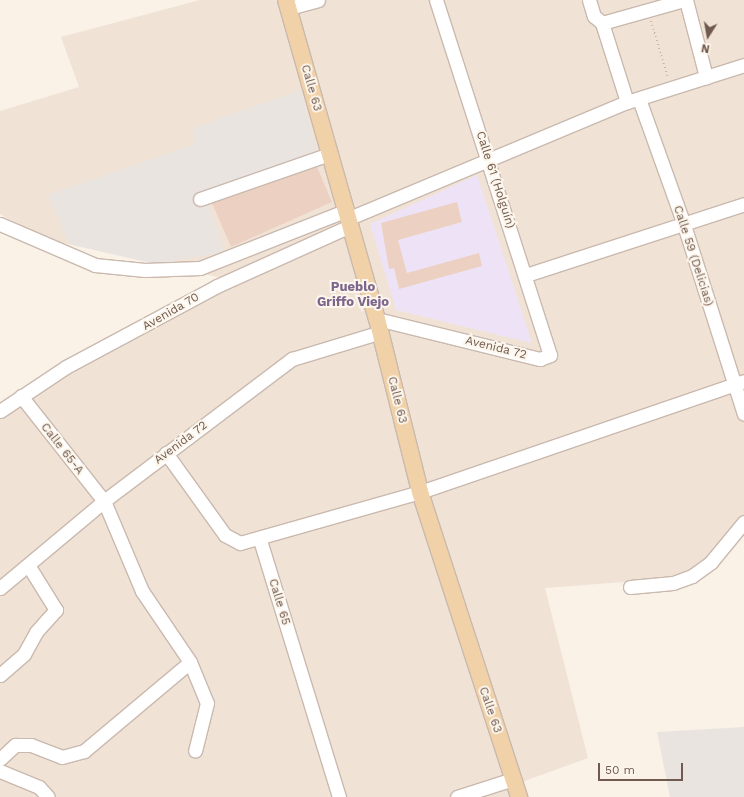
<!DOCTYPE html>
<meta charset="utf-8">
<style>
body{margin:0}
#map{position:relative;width:744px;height:797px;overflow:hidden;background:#faf1e7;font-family:"Work Sans",sans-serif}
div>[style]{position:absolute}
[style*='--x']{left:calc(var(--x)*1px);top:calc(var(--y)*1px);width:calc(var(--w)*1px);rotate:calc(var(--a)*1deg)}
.residential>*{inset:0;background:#f0e3d6}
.industrial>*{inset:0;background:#eae4e0}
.education>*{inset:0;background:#eee3f6}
.building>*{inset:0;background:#ecd0c1}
.path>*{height:2px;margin-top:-1px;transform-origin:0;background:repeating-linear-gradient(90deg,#d1b3a5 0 1px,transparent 0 4px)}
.roads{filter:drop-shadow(1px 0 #cab9ae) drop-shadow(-1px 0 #cab9ae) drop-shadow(0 1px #cab9ae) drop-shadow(0 -1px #cab9ae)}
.minor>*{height:13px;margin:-6.5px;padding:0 6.5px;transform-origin:6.5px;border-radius:6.5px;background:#fff}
.major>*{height:16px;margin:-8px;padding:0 8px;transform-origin:8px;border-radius:8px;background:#f1d1a7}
span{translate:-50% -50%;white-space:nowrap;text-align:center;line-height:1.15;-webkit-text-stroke:4px #fdf6ec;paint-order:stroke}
.street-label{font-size:12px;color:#70594e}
.neighbourhood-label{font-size:13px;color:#7d668c;font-weight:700}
.north{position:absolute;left:688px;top:16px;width:40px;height:40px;-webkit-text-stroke:3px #fdf6ec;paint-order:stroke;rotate:191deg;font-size:11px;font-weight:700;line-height:16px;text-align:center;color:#70594e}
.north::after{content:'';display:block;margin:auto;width:14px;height:18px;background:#70594e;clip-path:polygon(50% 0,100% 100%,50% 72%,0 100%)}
.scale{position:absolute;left:598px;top:763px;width:85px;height:18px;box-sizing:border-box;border:2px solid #70594e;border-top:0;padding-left:5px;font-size:12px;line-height:14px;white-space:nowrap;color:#70594e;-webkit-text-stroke:3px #fdf6ec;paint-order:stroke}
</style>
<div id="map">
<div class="residential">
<i style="clip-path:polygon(200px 0,744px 0,744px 530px,689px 577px,545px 588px,588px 758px,508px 787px,511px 797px,0 797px,0 414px,63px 373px,231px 280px,45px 239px,0 214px,0 111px,79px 87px,61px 37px)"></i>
</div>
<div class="industrial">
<i style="clip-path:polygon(301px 90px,317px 153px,204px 193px,225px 252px,155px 264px,69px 244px,48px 195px,195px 144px,193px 128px)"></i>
<i style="clip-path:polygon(744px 727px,744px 797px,670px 797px,657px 732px)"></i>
</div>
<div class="education">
<i style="clip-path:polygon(477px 175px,532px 343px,396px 310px,370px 224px)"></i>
</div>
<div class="building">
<i style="clip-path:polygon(317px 167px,332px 202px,231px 247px,212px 203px)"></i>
<i style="clip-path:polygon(457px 202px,462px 222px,398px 240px,407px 273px,479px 253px,482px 266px,399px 289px,394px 268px,389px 269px,381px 223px)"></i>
</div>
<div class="path">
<i style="--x:651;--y:21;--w:59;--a:73.4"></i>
</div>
<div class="roads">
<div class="minor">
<i style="--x:589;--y:0;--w:17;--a:73"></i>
<i style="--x:594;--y:16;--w:11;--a:41"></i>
<i style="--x:686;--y:0;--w:80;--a:75.4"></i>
<i style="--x:289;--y:8;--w:30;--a:-15"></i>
<i style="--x:602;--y:23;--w:85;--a:-15.7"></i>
<i style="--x:602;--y:23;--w:83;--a:72.4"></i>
<i style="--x:639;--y:99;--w:134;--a:70.3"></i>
<i style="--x:684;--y:225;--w:198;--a:72.4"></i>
<i style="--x:200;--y:199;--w:137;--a:-19.2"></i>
<i style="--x:347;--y:219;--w:303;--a:-22.7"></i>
<i style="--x:627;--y:102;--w:123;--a:-17.5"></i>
<i style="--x:0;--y:224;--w:103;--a:23.3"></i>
<i style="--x:95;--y:265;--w:50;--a:5.7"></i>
<i style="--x:145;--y:270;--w:55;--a:-2.1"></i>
<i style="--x:200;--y:268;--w:156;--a:-21.5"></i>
<i style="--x:526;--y:275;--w:229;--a:-18"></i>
<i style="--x:377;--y:319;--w:168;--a:13.8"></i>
<i style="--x:540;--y:359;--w:11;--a:-22"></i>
<i style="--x:550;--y:355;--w:373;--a:-107.8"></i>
<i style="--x:21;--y:396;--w:134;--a:51.7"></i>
<i style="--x:104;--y:501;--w:98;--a:67.1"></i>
<i style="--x:142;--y:591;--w:86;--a:55.9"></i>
<i style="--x:190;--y:662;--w:44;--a:67.5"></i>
<i style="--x:207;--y:703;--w:49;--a:104"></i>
<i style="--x:0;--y:411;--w:79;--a:-33.7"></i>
<i style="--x:66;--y:367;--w:171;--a:-28.2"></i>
<i style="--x:217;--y:286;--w:146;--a:-24.3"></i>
<i style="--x:166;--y:453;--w:101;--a:54.3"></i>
<i style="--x:225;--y:535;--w:17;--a:28"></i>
<i style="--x:240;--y:543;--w:187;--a:-15.8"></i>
<i style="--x:420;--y:492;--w:342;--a:-18.9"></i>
<i style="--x:260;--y:540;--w:269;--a:72.9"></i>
<i style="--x:630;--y:587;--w:43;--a:-5.3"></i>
<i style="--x:673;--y:583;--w:20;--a:-20"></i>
<i style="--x:692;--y:576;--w:24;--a:-36"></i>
<i style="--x:711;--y:562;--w:52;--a:-50.5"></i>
<i style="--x:0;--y:588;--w:136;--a:-39.9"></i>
<i style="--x:104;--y:501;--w:236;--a:-37.1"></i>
<i style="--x:292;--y:359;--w:93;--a:-16.9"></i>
<i style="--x:0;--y:675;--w:32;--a:-41"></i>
<i style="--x:24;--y:654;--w:25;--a:-61"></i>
<i style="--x:36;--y:632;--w:30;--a:-48"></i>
<i style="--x:56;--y:610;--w:53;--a:-121.9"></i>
<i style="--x:0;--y:759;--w:21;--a:-43"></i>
<i style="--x:15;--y:745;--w:16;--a:0"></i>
<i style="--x:31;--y:745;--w:33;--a:21"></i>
<i style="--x:62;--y:757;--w:23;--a:-15"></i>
<i style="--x:84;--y:751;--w:138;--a:-40"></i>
<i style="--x:0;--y:771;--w:42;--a:22.3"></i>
<i style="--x:39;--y:787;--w:13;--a:48"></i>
<i style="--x:457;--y:797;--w:59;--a:-17.8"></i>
</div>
<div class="major">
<i style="--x:286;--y:0;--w:332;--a:74.1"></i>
<i style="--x:377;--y:319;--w:178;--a:76"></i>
<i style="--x:420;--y:492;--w:321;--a:72"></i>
</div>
</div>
<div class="street-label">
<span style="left:311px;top:88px;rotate:74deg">Calle 63</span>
<span style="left:495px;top:180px;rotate:72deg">Calle 61 (Holguín)</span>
<span style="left:693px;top:256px;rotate:72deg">Calle 59 (Delicias)</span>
<span style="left:171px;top:312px;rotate:-30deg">Avenida 70</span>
<span style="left:496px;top:348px;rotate:14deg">Avenida 72</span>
<span style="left:397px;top:400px;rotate:76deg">Calle 63</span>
<span style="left:181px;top:443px;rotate:-37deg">Avenida 72</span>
<span style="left:62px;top:449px;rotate:52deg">Calle 65-A</span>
<span style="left:279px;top:602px;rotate:73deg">Calle 65</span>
<span style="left:490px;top:710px;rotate:71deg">Calle 63</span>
</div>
<div class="neighbourhood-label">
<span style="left:353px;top:295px">Pueblo<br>Griffo Viejo</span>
</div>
<div class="north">N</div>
<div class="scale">50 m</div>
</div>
